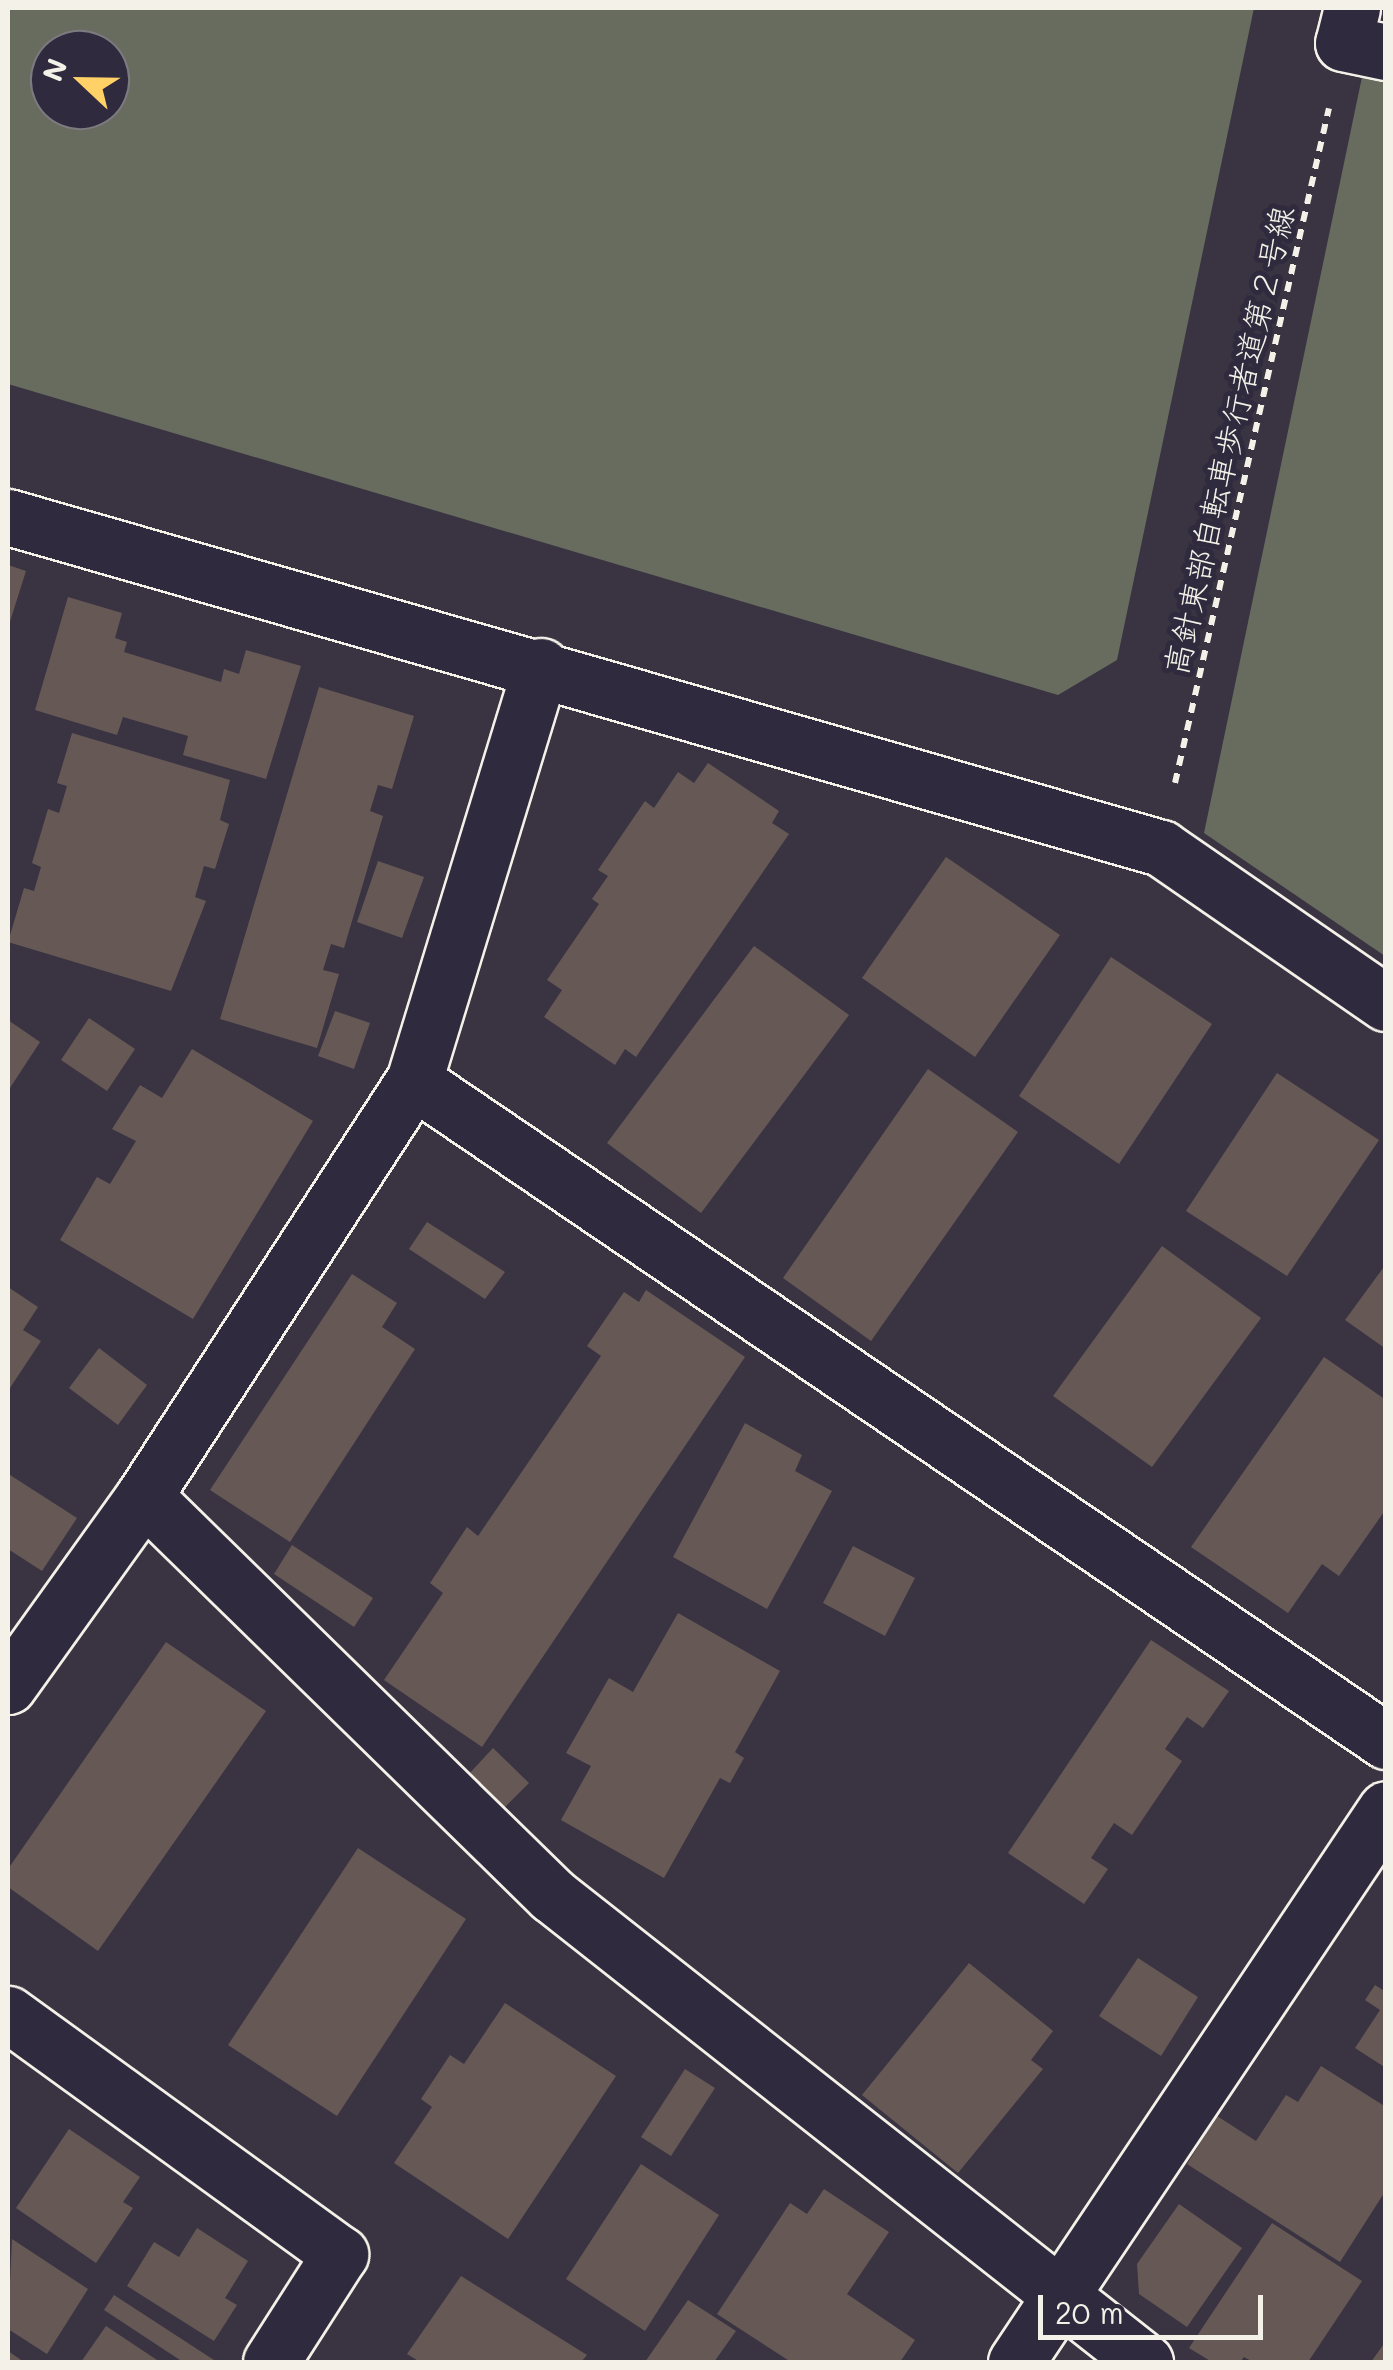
<!DOCTYPE html>
<meta charset="utf-8">
<style>
body{margin:0}
#map{position:relative;width:1393px;height:2370px;overflow:hidden;background:#3a3342;font-family:Mali,"Klee One",sans-serif}
div>[style]{position:absolute}
[style*='--x']{left:calc(var(--x)*1px);top:calc(var(--y)*1px);width:calc(var(--w)*1px);rotate:calc(var(--a)*1deg)}
.green>*{inset:0;background:#676c5e}
.building>*{inset:0;background:#665955}
.path>*{height:6px;margin-top:-3px;transform-origin:0;background:repeating-linear-gradient(90deg,#f4f1e8 0 10px,transparent 0 18px)}
.roads{filter:drop-shadow(2px 0 #f4f1e8) drop-shadow(-2px 0 #f4f1e8) drop-shadow(0 2px #f4f1e8) drop-shadow(0 -2px #f4f1e8)}
.minor>*{height:55px;margin:-27.5px;padding:0 27.5px;transform-origin:27.5px;border-radius:27.5px;background:#2f2a3d}
span{translate:-50% -50%;white-space:nowrap;text-align:center;line-height:1.15;-webkit-text-stroke:10px #2f2a3d;paint-order:stroke}
.street-label{font-size:32px;color:#f4f1e8}
.frame{position:absolute;inset:0;border:10px solid #f4f1e8;pointer-events:none}
.north{position:absolute;left:30px;top:30px;width:100px;height:100px;box-sizing:border-box;background:#2f2a3d;border:2px solid #7e7a81;border-radius:50%;rotate:292deg;font-size:28px;font-weight:700;line-height:40px;text-align:center;color:#f4f1e8}
.north::after{content:'';display:block;margin:auto;width:35px;height:45px;background:#ffd166;clip-path:polygon(50% 0,100% 100%,50% 72%,0 100%)}
.scale{position:absolute;left:1038px;top:2295px;width:225px;height:45px;box-sizing:border-box;border:5px solid #f4f1e8;border-top:0;padding-left:12px;font-size:30px;line-height:35px;white-space:nowrap;color:#f4f1e8;-webkit-text-stroke:8px #2f2a3d;paint-order:stroke}
</style>
<div id="map">
<div class="green">
<i style="clip-path:polygon(evenodd,8px 8px,1254px 8px,1117px 660px,1058px 695px,8px 384px,8px 8px,50px 50px,110px 50px,110px 110px,50px 110px,50px 50px)"></i>
<i style="clip-path:polygon(1362px 77px,1386px 83px,1385px 956px,1204px 833px)"></i>
</div>
<div class="building">
<i style="clip-path:polygon(8px 565px,26px 571px,8px 628px)"></i>
<i style="clip-path:polygon(68px 597px,122px 613px,115px 638px,127px 642px,124px 652px,221px 682px,224px 669px,239px 674px,246px 650px,301px 666px,266px 779px,183px 755px,188px 736px,123px 717px,117px 735px,35px 710px)"></i>
<i style="clip-path:polygon(319px 687px,414px 716px,392px 789px,378px 785px,370px 811px,383px 816px,344px 948px,331px 944px,323px 970px,339px 974px,317px 1048px,220px 1019px)"></i>
<i style="clip-path:polygon(72px 733px,230px 780px,220px 820px,229px 824px,215px 869px,204px 866px,195px 897px,206px 901px,171px 991px,8px 942px,24px 888px,34px 891px,41px 867px,32px 863px,48px 809px,59px 813px,67px 786px,57px 783px)"></i>
<i style="clip-path:polygon(708px 763px,779px 811px,772px 823px,789px 834px,636px 1057px,625px 1049px,615px 1065px,544px 1017px,562px 990px,547px 980px,599px 904px,592px 899px,608px 876px,598px 870px,645px 801px,654px 808px,678px 772px,694px 783px)"></i>
<i style="clip-path:polygon(946px 857px,1060px 935px,975px 1057px,862px 978px)"></i>
<i style="clip-path:polygon(378px 861px,424px 877px,402px 938px,357px 922px)"></i>
<i style="clip-path:polygon(754px 946px,849px 1015px,701px 1213px,607px 1143px)"></i>
<i style="clip-path:polygon(1111px 957px,1212px 1024px,1119px 1164px,1019px 1096px)"></i>
<i style="clip-path:polygon(335px 1011px,370px 1023px,354px 1069px,318px 1056px)"></i>
<i style="clip-path:polygon(89px 1018px,135px 1049px,107px 1091px,61px 1060px)"></i>
<i style="clip-path:polygon(8px 1020px,40px 1042px,8px 1091px)"></i>
<i style="clip-path:polygon(192px 1049px,313px 1121px,193px 1319px,60px 1240px,97px 1177px,110px 1184px,136px 1141px,112px 1129px,140px 1085px,162px 1098px)"></i>
<i style="clip-path:polygon(928px 1069px,1018px 1132px,871px 1341px,783px 1278px)"></i>
<i style="clip-path:polygon(1277px 1073px,1379px 1140px,1287px 1276px,1186px 1211px)"></i>
<i style="clip-path:polygon(427px 1222px,505px 1272px,485px 1299px,409px 1249px)"></i>
<i style="clip-path:polygon(1162px 1246px,1261px 1318px,1152px 1467px,1053px 1396px)"></i>
<i style="clip-path:polygon(1386px 1264px,1386px 1349px,1345px 1320px)"></i>
<i style="clip-path:polygon(352px 1274px,397px 1303px,382px 1327px,415px 1349px,290px 1542px,210px 1490px)"></i>
<i style="clip-path:polygon(8px 1287px,38px 1307px,23px 1330px,41px 1341px,8px 1391px)"></i>
<i style="clip-path:polygon(646px 1290px,745px 1357px,482px 1747px,384px 1680px,443px 1593px,430px 1583px,467px 1527px,478px 1536px,601px 1356px,587px 1346px,624px 1292px,639px 1302px)"></i>
<i style="clip-path:polygon(99px 1348px,147px 1385px,118px 1425px,69px 1388px)"></i>
<i style="clip-path:polygon(1324px 1357px,1386px 1400px,1386px 1509px,1339px 1576px,1322px 1564px,1288px 1613px,1191px 1547px)"></i>
<i style="clip-path:polygon(745px 1423px,802px 1455px,795px 1471px,832px 1491px,767px 1609px,673px 1557px)"></i>
<i style="clip-path:polygon(10px 1475px,77px 1518px,42px 1571px,8px 1549px)"></i>
<i style="clip-path:polygon(292px 1545px,373px 1598px,354px 1627px,274px 1574px)"></i>
<i style="clip-path:polygon(853px 1546px,915px 1578px,885px 1636px,823px 1603px)"></i>
<i style="clip-path:polygon(678px 1613px,780px 1671px,735px 1752px,744px 1758px,730px 1783px,720px 1778px,664px 1878px,561px 1820px,591px 1766px,566px 1753px,609px 1678px,633px 1692px)"></i>
<i style="clip-path:polygon(1151px 1640px,1229px 1691px,1203px 1728px,1187px 1717px,1165px 1749px,1182px 1761px,1132px 1835px,1114px 1823px,1091px 1858px,1108px 1869px,1084px 1904px,1008px 1853px)"></i>
<i style="clip-path:polygon(166px 1642px,266px 1711px,98px 1951px,8px 1887px,8px 1869px)"></i>
<i style="clip-path:polygon(493px 1748px,529px 1783px,502px 1810px,468px 1775px)"></i>
<i style="clip-path:polygon(358px 1848px,466px 1919px,337px 2116px,228px 2045px)"></i>
<i style="clip-path:polygon(1138px 1958px,1198px 1997px,1161px 2056px,1099px 2016px)"></i>
<i style="clip-path:polygon(969px 1963px,1053px 2031px,1031px 2060px,1043px 2069px,958px 2173px,862px 2095px)"></i>
<i style="clip-path:polygon(1375px 1985px,1386px 1992px,1386px 2068px,1355px 2048px,1380px 2010px,1365px 2000px)"></i>
<i style="clip-path:polygon(505px 2003px,616px 2076px,508px 2239px,394px 2163px,432px 2107px,421px 2099px,450px 2055px,464px 2064px)"></i>
<i style="clip-path:polygon(1321px 2066px,1386px 2107px,1386px 2190px,1340px 2262px,1187px 2164px,1217px 2116px,1256px 2141px,1286px 2095px,1298px 2102px)"></i>
<i style="clip-path:polygon(685px 2069px,715px 2088px,671px 2156px,641px 2137px)"></i>
<i style="clip-path:polygon(69px 2129px,140px 2177px,123px 2202px,133px 2208px,96px 2263px,16px 2208px)"></i>
<i style="clip-path:polygon(641px 2164px,719px 2215px,645px 2331px,566px 2279px)"></i>
<i style="clip-path:polygon(824px 2189px,889px 2232px,847px 2294px,915px 2340px,900px 2362px,791px 2362px,717px 2314px,790px 2203px,807px 2214px)"></i>
<i style="clip-path:polygon(1179px 2204px,1242px 2248px,1187px 2327px,1139px 2294px,1137px 2264px)"></i>
<i style="clip-path:polygon(1272px 2223px,1362px 2281px,1308px 2362px,1253px 2362px,1244px 2357px,1240px 2362px,1212px 2362px,1189px 2348px)"></i>
<i style="clip-path:polygon(197px 2228px,248px 2261px,225px 2298px,237px 2305px,214px 2341px,127px 2286px,154px 2242px,179px 2257px)"></i>
<i style="clip-path:polygon(12px 2239px,88px 2289px,47px 2354px,8px 2329px)"></i>
<i style="clip-path:polygon(461px 2276px,587px 2355px,581px 2362px,420px 2362px,407px 2354px)"></i>
<i style="clip-path:polygon(114px 2295px,217px 2362px,183px 2362px,104px 2310px)"></i>
<i style="clip-path:polygon(688px 2300px,736px 2331px,714px 2362px,645px 2362px)"></i>
<i style="clip-path:polygon(106px 2326px,160px 2362px,81px 2362px)"></i>
<i style="clip-path:polygon(1386px 2341px,1386px 2362px,1371px 2362px)"></i>
<i style="clip-path:polygon(8px 2351px,24px 2362px,8px 2362px)"></i>
</div>
<div class="path">
<i style="--x:1175;--y:783;--w:692;--a:-77.15"></i>
</div>
<div class="roads">
<div class="minor">
<i style="--x:1352;--y:8;--w:36;--a:104"></i>
<i style="--x:1343;--y:43;--w:44;--a:11.8"></i>
<i style="--x:8;--y:517;--w:1200;--a:16.02"></i>
<i style="--x:1161;--y:848;--w:273;--a:34.6"></i>
<i style="--x:414;--y:1081;--w:1175;--a:34.18"></i>
<i style="--x:144;--y:1496;--w:571;--a:44.36"></i>
<i style="--x:552;--y:1895;--w:755;--a:38.22"></i>
<i style="--x:8;--y:1686;--w:234;--a:-54.4"></i>
<i style="--x:144;--y:1496;--w:495;--a:-57"></i>
<i style="--x:414;--y:1081;--w:434;--a:-73"></i>
<i style="--x:8;--y:2014;--w:410;--a:35.9"></i>
<i style="--x:340;--y:2254;--w:128;--a:122.6"></i>
<i style="--x:1016;--y:2362;--w:665;--a:-56.21"></i>
</div>
</div>
<div class="street-label">
<span style="left:1228px;top:440px;rotate:-77deg">高針東部自転車歩行者道第２号線</span>
</div>
<div class="frame"></div>
<div class="north">N</div>
<div class="scale">20 m</div>
</div>
